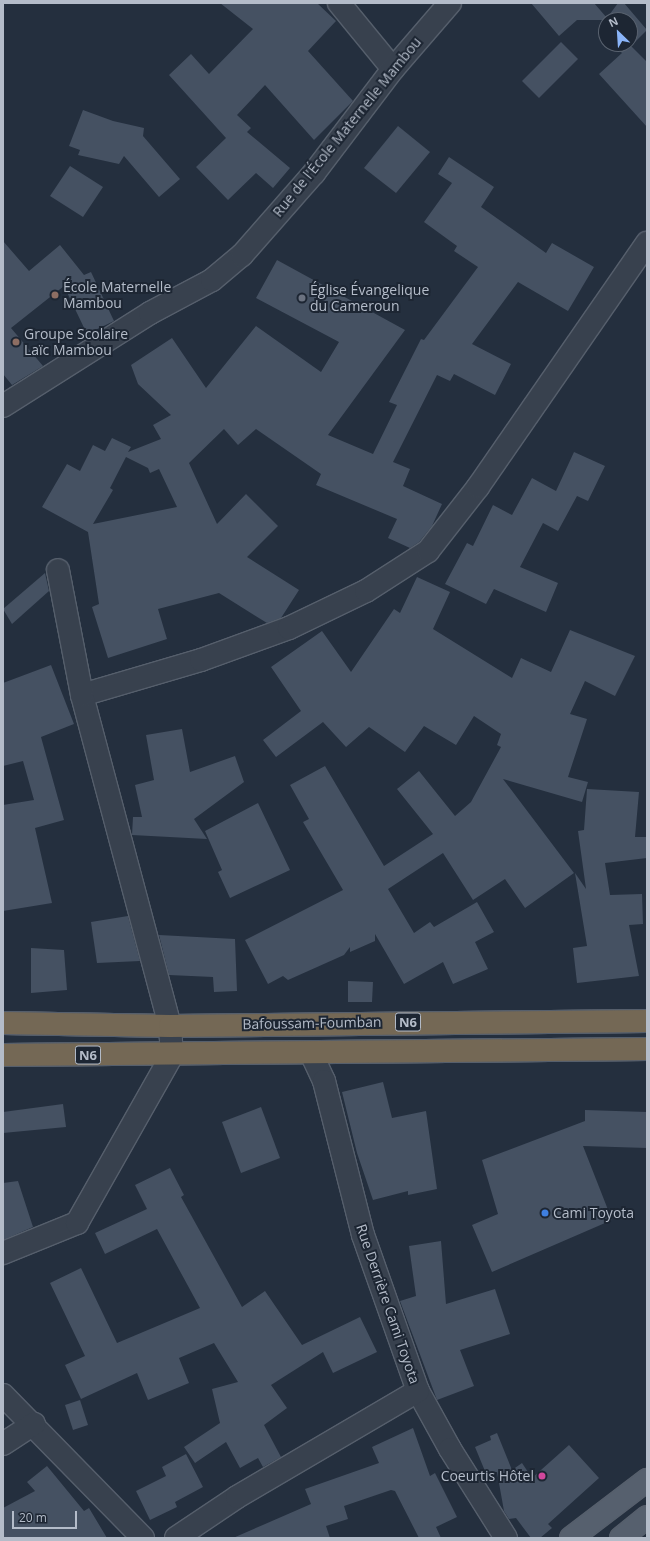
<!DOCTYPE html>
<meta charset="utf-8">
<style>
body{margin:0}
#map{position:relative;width:650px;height:1541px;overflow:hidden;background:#242f3e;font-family:"Open Sans",sans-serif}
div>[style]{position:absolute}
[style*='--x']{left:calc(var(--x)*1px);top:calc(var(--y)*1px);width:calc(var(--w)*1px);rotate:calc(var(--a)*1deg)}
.building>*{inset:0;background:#455162}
.roads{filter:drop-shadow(1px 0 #565f6c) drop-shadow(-1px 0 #565f6c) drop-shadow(0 1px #565f6c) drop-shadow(0 -1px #565f6c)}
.minor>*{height:22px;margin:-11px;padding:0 11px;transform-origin:11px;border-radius:11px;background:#38414e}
.major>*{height:22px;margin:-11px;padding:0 11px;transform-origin:11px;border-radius:11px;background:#56606e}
.highway>*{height:22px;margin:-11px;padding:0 11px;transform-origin:11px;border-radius:11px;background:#746855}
.dots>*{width:11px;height:11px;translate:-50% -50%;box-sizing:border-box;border:2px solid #1d2633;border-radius:50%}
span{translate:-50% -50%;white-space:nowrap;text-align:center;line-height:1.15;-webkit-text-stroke:4px #1d2633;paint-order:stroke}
.shield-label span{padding:1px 3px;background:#1d2633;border:1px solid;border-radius:3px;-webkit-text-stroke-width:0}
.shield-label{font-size:13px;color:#b4bcc9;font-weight:700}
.street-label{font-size:14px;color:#b4bcc9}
.poi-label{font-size:14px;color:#b4bcc9}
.left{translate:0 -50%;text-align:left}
.right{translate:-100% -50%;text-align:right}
.frame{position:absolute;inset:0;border:4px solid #b4bcc9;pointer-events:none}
.north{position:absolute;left:598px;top:12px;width:40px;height:40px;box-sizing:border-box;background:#1d2633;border:1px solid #59626f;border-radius:50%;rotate:335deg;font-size:11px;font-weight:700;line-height:16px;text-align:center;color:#b4bcc9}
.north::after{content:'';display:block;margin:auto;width:14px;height:18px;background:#8ab4f8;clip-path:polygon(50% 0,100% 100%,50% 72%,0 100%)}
.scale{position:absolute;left:12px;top:1511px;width:65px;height:18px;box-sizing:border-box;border:2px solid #b4bcc9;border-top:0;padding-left:5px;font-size:12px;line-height:14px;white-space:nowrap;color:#b4bcc9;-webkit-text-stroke:3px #1d2633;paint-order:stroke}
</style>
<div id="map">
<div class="building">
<i style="clip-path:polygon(220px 3px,317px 3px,336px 21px,308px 51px,353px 101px,314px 140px,265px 85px,237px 115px,251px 128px,247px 132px,290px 168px,273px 188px,256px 173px,228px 200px,196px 167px,226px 138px,169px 75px,191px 54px,209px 74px,253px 29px)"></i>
<i style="clip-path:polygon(531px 3px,594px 3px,607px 18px,618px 3px,624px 3px,647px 30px,631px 46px,647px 62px,647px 127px,599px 74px,622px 53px,613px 44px,630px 44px,630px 20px,606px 20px,606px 36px,599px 29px,605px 20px,577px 20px,559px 36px)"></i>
<i style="clip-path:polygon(561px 42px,578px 59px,539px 98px,522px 81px)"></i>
<i style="clip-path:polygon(83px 110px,113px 121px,144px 128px,143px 136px,180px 179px,159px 197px,124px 156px,119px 164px,78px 155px,80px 150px,69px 146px)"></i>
<i style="clip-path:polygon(398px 126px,430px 152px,396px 193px,364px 168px)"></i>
<i style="clip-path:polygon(evenodd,449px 157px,494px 187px,481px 207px,546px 253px,552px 243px,594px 267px,568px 311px,518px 282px,472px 344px,511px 364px,495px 395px,454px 374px,450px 381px,437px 375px,393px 462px,410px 469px,403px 486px,442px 504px,432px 526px,419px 542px,410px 548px,388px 538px,397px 519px,316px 485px,321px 474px,256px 429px,238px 445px,224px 429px,189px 463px,217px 524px,246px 494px,278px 526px,247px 557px,299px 590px,281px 618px,267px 623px,219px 593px,158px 609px,167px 639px,108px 658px,92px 607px,99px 604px,88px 532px,42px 507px,67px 464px,80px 471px,93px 445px,105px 451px,112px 438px,131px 447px,128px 452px,161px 439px,153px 425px,171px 415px,138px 384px,131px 365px,172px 338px,206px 388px,256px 326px,321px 372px,339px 342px,256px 298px,277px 260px,405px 330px,328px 435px,373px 454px,397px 405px,389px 402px,421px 339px,424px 340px,478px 267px,454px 251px,457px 246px,424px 222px,452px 183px,438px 174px,449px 157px,126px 457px,148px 468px,150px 473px,159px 469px,177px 507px,93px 524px,113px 490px,110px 488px,126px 457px)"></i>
<i style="clip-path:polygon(70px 166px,103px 187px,83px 217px,50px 196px)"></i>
<i style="clip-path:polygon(3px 241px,29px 271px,60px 245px,84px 275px,91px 272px,114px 321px,87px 334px,64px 286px,11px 328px,43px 366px,12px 385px,3px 374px)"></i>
<i style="clip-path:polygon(574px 452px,605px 466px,588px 501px,577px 496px,558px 531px,543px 523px,520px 567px,558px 583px,546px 612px,494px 589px,486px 604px,445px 584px,467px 543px,473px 546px,493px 505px,512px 515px,532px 478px,556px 491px)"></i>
<i style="clip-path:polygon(45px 573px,49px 591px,12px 624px,3px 609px)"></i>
<i style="clip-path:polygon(417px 577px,450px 592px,433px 629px,512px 678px,521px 658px,551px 672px,570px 630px,635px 656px,615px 696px,585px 681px,570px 714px,587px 719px,568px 777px,588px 782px,582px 802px,503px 779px,574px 873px,525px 908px,505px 879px,473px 900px,443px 853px,388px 889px,414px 933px,430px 922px,434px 927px,477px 902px,494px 932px,475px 942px,488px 969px,453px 984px,443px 962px,404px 984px,375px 934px,375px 941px,350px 952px,350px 947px,344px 955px,288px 980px,283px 976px,268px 984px,245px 940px,343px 890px,303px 822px,309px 819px,290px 785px,325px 766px,384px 866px,433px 834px,397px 789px,419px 771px,455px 816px,471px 802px,501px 747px,497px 745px,501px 734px,474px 716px,456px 745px,424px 726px,405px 752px,369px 727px,346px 747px,323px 722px,276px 757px,263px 740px,301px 711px,271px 667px,322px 631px,351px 672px,394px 609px,400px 613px)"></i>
<i style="clip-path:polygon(51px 665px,74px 724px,41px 737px,64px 820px,35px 828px,52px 903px,3px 911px,3px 805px,34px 800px,23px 761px,3px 766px,3px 683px)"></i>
<i style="clip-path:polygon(182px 729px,190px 772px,235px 756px,244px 782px,194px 819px,207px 839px,132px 835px,133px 817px,142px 817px,135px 785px,154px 780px,146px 735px)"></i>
<i style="clip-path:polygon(587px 789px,639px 792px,635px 837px,647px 837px,647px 858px,605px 863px,610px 895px,642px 894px,643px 924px,629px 925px,639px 976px,577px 983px,573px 948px,587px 946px,575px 873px,586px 889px,578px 831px,584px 830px)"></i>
<i style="clip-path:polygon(258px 803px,290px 870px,230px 898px,218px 872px,222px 870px,205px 831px)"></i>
<i style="clip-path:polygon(128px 916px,140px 961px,97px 963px,91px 922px)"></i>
<i style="clip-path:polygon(159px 935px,235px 939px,237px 991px,214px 992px,213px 977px,169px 975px)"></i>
<i style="clip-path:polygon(31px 948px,64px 950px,67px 990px,31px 993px)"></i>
<i style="clip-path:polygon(348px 981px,373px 982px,372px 1002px,348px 1002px)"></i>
<i style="clip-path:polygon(383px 1082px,392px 1118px,426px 1111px,437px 1189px,408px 1195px,408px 1191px,373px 1200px,357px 1153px,342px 1092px)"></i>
<i style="clip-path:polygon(63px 1104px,66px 1127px,3px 1133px,3px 1112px)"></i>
<i style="clip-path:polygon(261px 1107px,280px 1158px,241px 1173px,222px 1122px)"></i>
<i style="clip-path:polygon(585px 1110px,647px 1112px,647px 1148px,583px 1146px,612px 1220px,492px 1272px,472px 1225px,498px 1214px,482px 1160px,585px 1121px)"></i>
<i style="clip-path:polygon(170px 1168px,184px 1195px,181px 1197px,242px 1307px,265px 1291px,302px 1345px,360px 1317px,377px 1352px,333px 1373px,323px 1352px,271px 1385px,287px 1408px,264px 1425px,281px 1457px,263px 1467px,258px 1458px,240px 1468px,226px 1442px,195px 1463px,184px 1447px,220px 1423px,212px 1389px,238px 1382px,214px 1343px,179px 1358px,189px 1383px,148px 1400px,137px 1373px,81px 1399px,65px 1365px,85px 1356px,50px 1283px,81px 1268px,117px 1343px,200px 1308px,157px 1229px,105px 1254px,95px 1233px,147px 1209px,135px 1185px)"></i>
<i style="clip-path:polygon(18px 1181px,33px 1227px,3px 1240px,3px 1183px)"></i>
<i style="clip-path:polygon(441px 1241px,446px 1304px,495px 1289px,510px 1334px,460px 1350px,474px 1386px,437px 1400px,400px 1301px,416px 1296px,409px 1246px)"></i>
<i style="clip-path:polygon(80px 1400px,88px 1425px,73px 1430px,65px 1405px)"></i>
<i style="clip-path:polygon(413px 1428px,430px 1476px,435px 1473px,457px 1517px,436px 1527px,441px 1538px,419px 1538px,395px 1491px,391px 1490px,344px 1506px,348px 1519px,326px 1526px,330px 1538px,233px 1538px,311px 1504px,305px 1489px,379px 1463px,372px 1447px)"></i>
<i style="clip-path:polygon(497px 1433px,512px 1470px,522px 1463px,532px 1478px,569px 1445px,599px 1478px,548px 1524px,552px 1528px,540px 1538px,531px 1538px,516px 1518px,509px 1519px,504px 1511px,497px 1472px,487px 1476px,475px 1447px,491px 1440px,490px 1436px)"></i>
<i style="clip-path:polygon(186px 1454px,203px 1487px,175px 1502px,177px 1507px,150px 1520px,136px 1491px,166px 1476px,162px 1467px)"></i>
<i style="clip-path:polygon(47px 1466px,84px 1511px,89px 1508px,107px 1538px,3px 1538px,3px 1508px,35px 1491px,27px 1482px)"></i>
</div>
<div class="roads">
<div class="minor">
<i style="--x:339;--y:3;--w:85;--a:50.7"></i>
<i style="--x:3;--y:406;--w:174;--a:-32.3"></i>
<i style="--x:150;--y:313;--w:70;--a:-28"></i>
<i style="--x:212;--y:280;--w:39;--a:-40"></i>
<i style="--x:242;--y:255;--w:109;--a:-48.7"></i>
<i style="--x:314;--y:173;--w:131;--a:-52.8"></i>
<i style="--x:393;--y:69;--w:87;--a:-49.2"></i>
<i style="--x:82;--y:695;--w:124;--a:-16.4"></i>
<i style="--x:201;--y:660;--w:94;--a:-20"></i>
<i style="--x:289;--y:628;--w:85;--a:-25.7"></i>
<i style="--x:366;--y:591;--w:74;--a:-32.8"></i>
<i style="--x:428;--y:551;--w:81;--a:-52"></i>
<i style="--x:478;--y:487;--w:297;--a:-55.3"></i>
<i style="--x:311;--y:1053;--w:31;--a:65"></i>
<i style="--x:324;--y:1081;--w:159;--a:75.8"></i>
<i style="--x:363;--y:1235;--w:165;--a:70.6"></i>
<i style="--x:418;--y:1391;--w:66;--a:61.1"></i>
<i style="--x:450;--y:1449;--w:105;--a:57.8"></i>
<i style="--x:3;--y:1253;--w:80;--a:-22.1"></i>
<i style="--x:77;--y:1223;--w:193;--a:-60.5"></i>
<i style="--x:172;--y:1055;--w:29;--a:-94"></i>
<i style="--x:170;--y:1026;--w:342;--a:-104.9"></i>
<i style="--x:82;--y:695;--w:127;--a:-100.9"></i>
<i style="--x:3;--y:1395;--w:200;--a:45.6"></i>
<i style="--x:3;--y:1444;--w:37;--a:-33"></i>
<i style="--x:176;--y:1538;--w:73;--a:-33.9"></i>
<i style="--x:237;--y:1497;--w:210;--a:-30.4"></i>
</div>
<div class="major">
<i style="--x:571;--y:1538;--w:96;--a:-37.3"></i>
<i style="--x:621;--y:1538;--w:33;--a:-39"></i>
</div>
<div class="highway">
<i style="--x:3;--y:1023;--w:167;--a:1"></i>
<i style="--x:170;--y:1026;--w:477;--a:-0.6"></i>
<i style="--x:3;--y:1055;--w:644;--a:-0.53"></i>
</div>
</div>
<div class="dots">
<i style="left:55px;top:295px;background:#8d6e63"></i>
<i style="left:302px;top:298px;background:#6b7280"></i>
<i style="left:16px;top:342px;background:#8d6e63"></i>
<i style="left:545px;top:1213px;background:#3f7fe0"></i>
<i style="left:542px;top:1476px;background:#d1479c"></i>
</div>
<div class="shield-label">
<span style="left:408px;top:1022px">N6</span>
<span style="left:88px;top:1055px">N6</span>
</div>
<div class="street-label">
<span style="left:347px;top:127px;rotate:-51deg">Rue de l'École Maternelle Mambou</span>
<span style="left:312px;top:1023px;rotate:-1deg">Bafoussam-Foumban</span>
<span style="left:388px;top:1304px;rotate:71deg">Rue Derrière Cami Toyota</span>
</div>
<div class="poi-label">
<span class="left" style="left:63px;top:295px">École Maternelle<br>Mambou</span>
<span class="left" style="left:310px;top:298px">Église Évangelique<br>du Cameroun</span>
<span class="left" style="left:24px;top:342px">Groupe Scolaire<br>Laïc Mambou</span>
<span class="left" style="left:553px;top:1213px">Cami Toyota</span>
<span class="right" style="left:534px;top:1476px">Coeurtis Hôtel</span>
</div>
<div class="frame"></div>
<div class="north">N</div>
<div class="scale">20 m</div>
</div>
